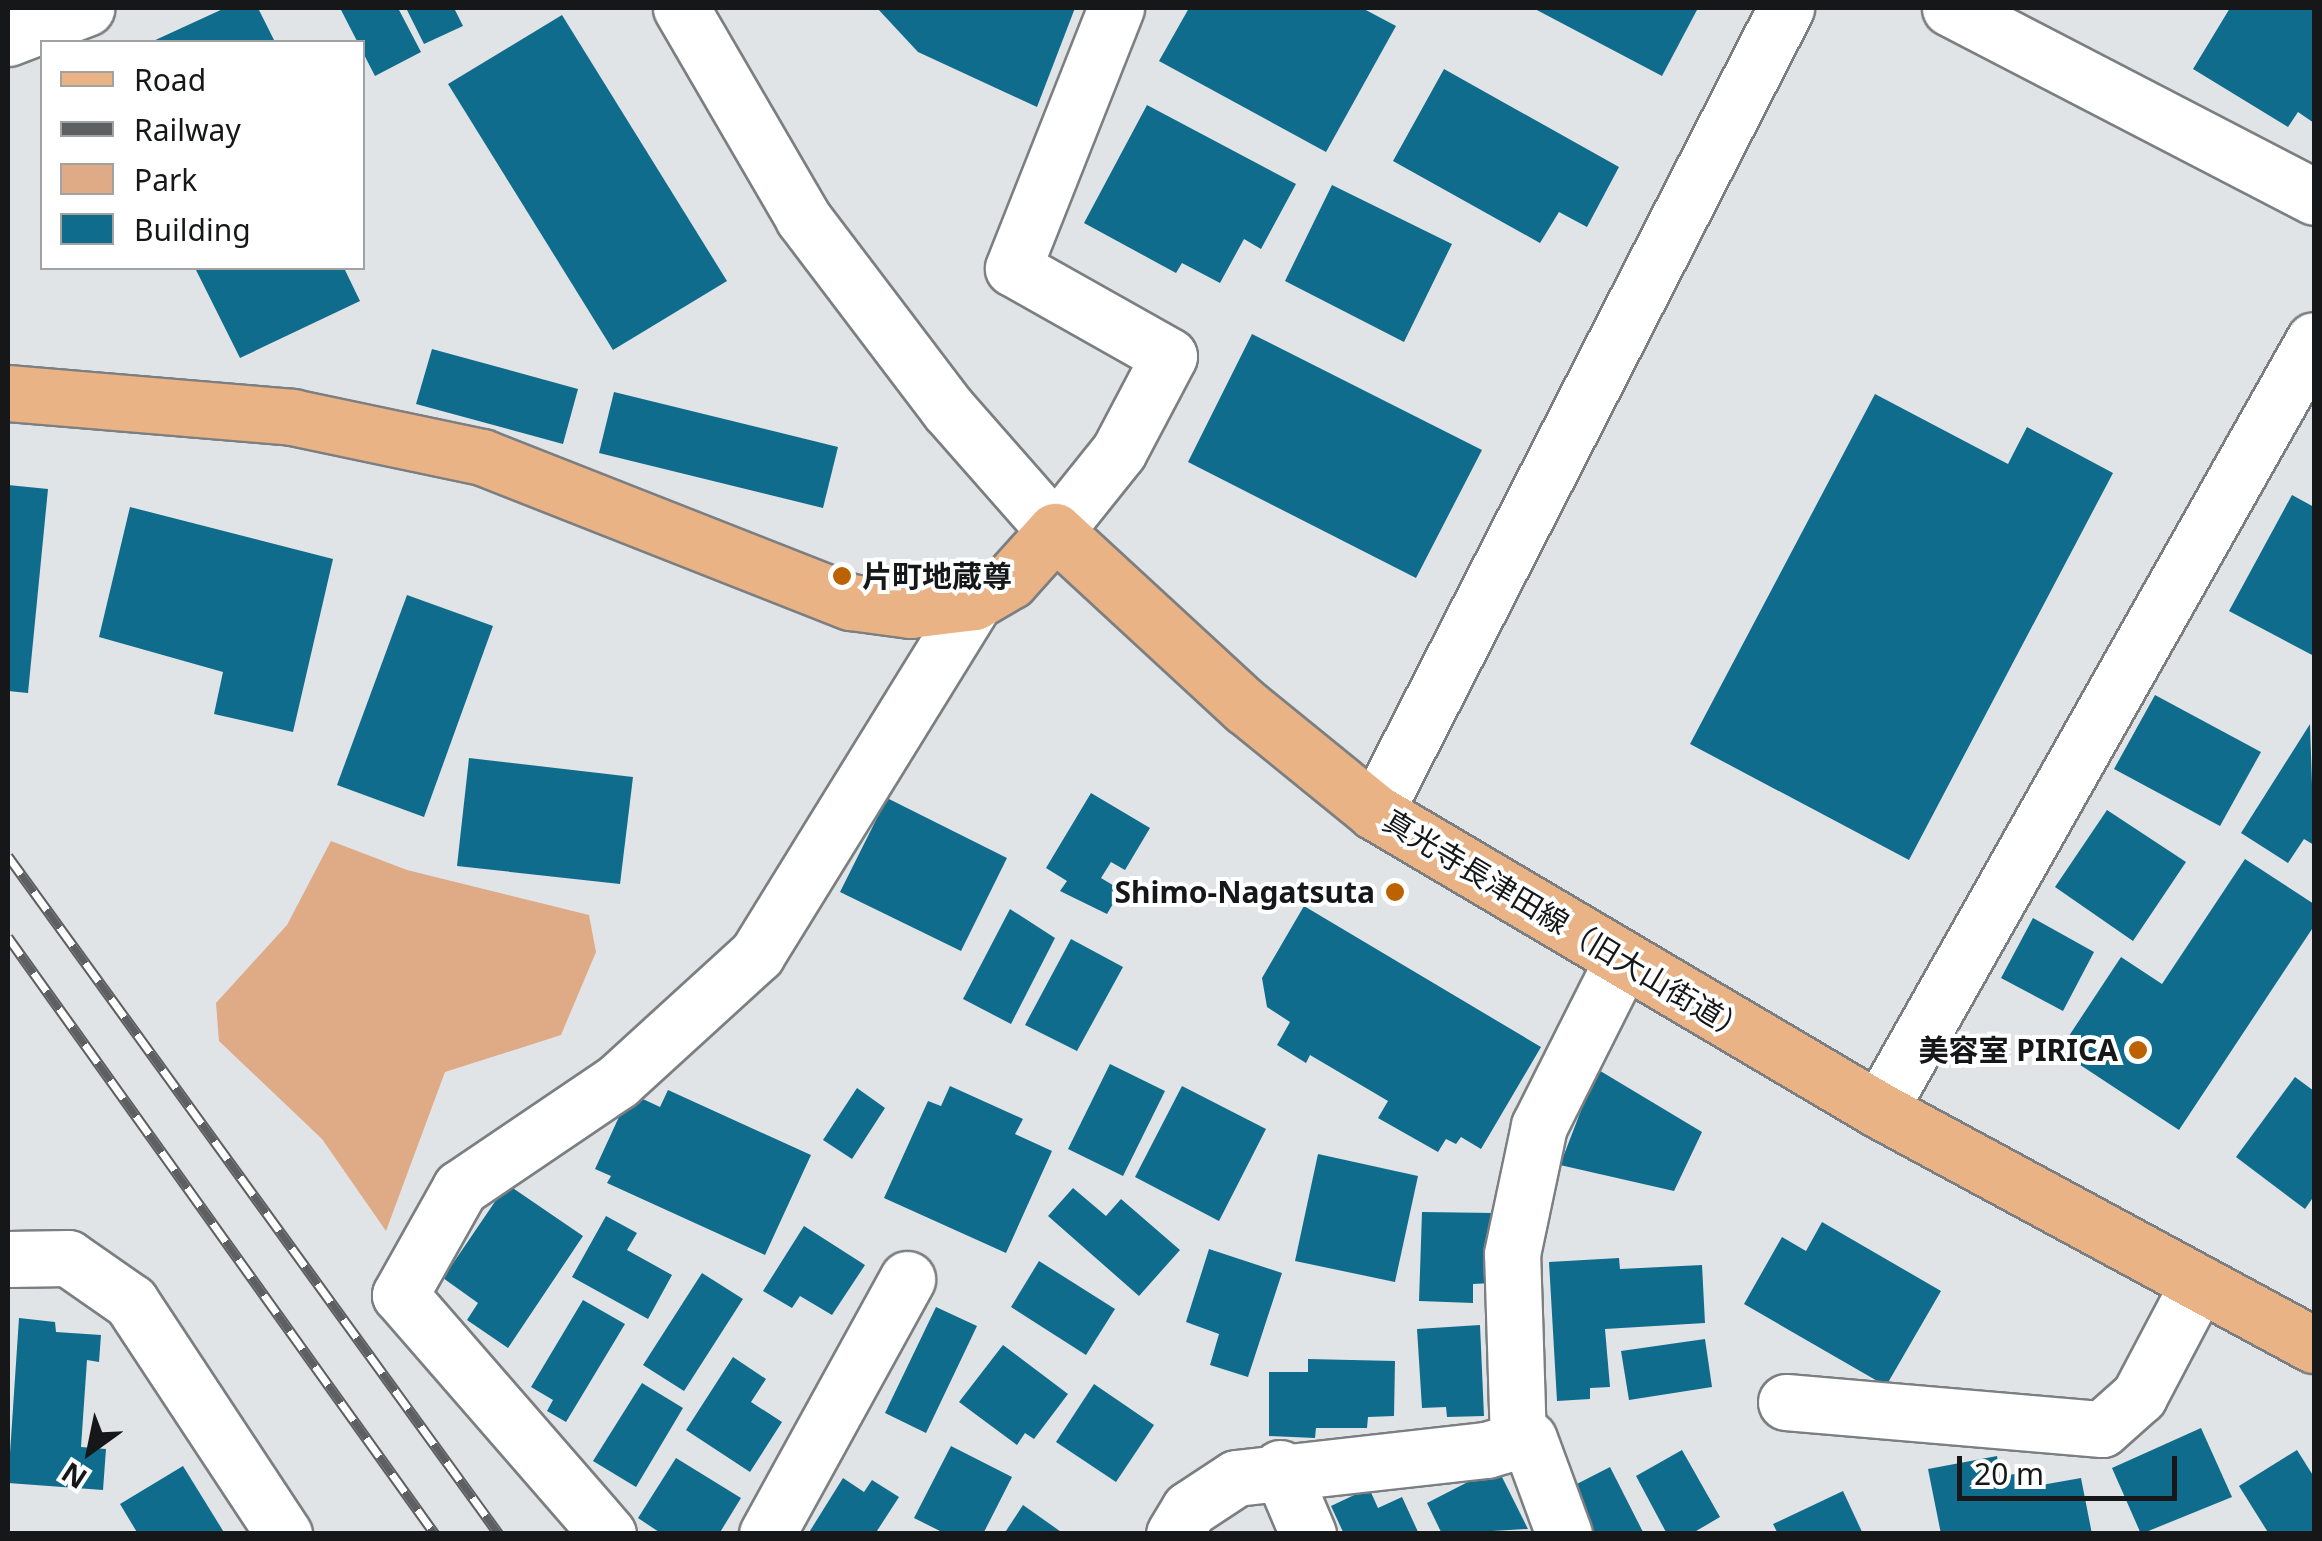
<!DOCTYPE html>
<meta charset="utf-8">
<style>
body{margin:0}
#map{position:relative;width:2322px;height:1541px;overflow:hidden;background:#e0e4e6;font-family:"Noto Sans","Noto Sans JP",sans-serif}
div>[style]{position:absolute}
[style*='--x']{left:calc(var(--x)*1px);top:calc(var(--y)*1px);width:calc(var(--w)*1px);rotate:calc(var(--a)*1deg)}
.green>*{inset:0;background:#dfaa86}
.building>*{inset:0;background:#106c8d}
.roads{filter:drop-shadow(2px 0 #7c7f81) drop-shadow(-2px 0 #7c7f81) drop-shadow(0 2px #7c7f81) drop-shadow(0 -2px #7c7f81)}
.minor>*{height:55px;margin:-27.5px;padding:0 27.5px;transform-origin:27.5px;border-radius:27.5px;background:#fff}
.major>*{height:55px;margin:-27.5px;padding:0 27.5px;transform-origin:27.5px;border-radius:27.5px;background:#eab386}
.rail>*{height:11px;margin-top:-5.5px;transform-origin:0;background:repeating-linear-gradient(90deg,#fff 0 22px,#5d5f60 0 44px);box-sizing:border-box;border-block:2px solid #5d5f60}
.dots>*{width:28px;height:28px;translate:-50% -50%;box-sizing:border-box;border:5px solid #fff;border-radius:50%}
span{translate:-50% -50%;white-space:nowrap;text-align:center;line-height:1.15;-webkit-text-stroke:8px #fff;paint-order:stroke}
.poi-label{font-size:30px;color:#161718;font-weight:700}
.left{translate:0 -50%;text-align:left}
.right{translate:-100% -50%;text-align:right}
.street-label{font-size:30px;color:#161718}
.frame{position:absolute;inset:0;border:10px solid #161718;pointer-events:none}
.legend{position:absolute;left:40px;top:40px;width:325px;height:230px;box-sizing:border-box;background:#fff;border:2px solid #a2a2a3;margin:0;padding:12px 18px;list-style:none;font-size:30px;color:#161718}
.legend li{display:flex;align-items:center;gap:20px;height:50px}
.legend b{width:50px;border:2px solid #a2a2a3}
.north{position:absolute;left:40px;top:1401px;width:100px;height:100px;-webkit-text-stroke:8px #fff;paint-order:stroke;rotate:213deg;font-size:28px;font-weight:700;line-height:40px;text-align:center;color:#161718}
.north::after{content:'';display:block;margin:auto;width:35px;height:45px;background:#161718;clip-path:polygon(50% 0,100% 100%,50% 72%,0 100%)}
.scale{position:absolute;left:1957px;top:1456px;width:220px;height:45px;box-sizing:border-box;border:5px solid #161718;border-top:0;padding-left:12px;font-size:30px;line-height:35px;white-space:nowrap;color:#161718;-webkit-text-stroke:8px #fff;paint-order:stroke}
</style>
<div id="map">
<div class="green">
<i style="clip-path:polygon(331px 841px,407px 870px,589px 915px,596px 952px,561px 1035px,445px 1072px,386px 1231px,322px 1139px,219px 1041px,216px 1003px,287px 925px)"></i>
</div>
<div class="building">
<i style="clip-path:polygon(225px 8px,258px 8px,275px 42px,151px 42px)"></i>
<i style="clip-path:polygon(340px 8px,398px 8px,421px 52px,375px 76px)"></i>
<i style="clip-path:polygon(406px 8px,454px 8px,463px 26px,424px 44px)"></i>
<i style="clip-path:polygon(877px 8px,1075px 8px,1037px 107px,918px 52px)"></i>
<i style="clip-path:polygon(1189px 8px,1362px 8px,1396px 26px,1326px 152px,1159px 61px)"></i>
<i style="clip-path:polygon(1533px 8px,1698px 8px,1662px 76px)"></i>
<i style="clip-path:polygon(2230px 8px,2314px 8px,2314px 123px,2298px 112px,2288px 127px,2193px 69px)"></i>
<i style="clip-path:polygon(562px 15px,727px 281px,613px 350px,448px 84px)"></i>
<i style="clip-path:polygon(1444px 69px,1619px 167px,1587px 227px,1559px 212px,1540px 243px,1393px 161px)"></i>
<i style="clip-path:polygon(1147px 105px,1296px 184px,1261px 249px,1244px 239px,1220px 283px,1182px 263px,1176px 273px,1084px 223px)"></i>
<i style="clip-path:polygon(1332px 185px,1452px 244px,1404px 342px,1285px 281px)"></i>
<i style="clip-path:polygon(195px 268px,344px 268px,360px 301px,240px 358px)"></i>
<i style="clip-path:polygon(1252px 334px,1482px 450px,1416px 578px,1188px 462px)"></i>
<i style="clip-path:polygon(432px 349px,578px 389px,563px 444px,416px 404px)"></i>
<i style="clip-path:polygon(614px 392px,838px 447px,823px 508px,599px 453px)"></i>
<i style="clip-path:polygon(1875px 394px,2008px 464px,2027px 427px,2113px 473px,1909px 860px,1690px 744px)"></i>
<i style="clip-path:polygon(8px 485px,48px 489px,28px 693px,8px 691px)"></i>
<i style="clip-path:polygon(2292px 495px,2314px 507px,2314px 656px,2229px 611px)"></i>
<i style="clip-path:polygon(130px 507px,333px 559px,293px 732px,214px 714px,223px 672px,99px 637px)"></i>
<i style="clip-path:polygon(407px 595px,493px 626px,424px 817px,337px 785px)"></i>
<i style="clip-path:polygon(2155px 695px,2261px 752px,2220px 826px,2114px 769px)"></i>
<i style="clip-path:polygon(2310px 724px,2314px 845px,2304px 839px,2288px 863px,2241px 833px)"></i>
<i style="clip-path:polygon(469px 758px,633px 777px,620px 884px,457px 866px)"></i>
<i style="clip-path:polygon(1091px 793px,1150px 828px,1125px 870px,1111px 862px,1101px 878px,1121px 890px,1107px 914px,1060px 891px,1067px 881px,1046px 868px)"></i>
<i style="clip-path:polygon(887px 798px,1007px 858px,961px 951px,840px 892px)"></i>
<i style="clip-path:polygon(2107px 810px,2186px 862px,2133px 941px,2055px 887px)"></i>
<i style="clip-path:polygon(2245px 859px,2314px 904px,2314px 926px,2179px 1130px,2059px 1051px,2121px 957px,2162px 984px)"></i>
<i style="clip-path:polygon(1304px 906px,1541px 1047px,1481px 1149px,1461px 1137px,1456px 1144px,1446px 1139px,1438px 1152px,1378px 1118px,1388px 1101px,1310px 1055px,1306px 1063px,1277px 1045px,1290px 1022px,1267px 1007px,1262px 978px)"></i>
<i style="clip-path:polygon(1010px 909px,1055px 938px,1011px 1024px,963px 999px)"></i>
<i style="clip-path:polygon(2033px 918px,2094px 952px,2063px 1011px,2001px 978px)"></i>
<i style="clip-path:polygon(1071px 939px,1123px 967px,1077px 1051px,1025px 1025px)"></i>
<i style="clip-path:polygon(1110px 1064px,1165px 1091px,1123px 1176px,1068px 1149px)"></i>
<i style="clip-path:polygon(1597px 1069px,1702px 1132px,1674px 1191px,1560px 1165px)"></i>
<i style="clip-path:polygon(2295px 1077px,2314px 1091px,2314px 1196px,2305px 1209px,2236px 1157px)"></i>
<i style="clip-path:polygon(950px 1086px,1023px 1119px,1015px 1134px,1052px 1151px,1006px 1253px,884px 1198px,928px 1101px,941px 1106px)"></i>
<i style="clip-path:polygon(1182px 1086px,1266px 1129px,1219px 1221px,1135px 1177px)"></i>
<i style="clip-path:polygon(857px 1088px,885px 1108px,852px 1159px,823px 1140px)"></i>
<i style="clip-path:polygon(668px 1090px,811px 1155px,765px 1255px,607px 1183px,611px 1176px,595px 1169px,630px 1093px,660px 1107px)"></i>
<i style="clip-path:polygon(1318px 1154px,1418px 1176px,1395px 1282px,1295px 1261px)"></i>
<i style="clip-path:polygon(507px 1184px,583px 1236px,508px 1348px,467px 1320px,478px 1303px,443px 1278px)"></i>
<i style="clip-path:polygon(1073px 1188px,1106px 1216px,1121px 1199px,1180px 1250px,1139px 1296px,1048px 1216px)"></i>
<i style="clip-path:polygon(1422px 1212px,1494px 1213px,1492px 1283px,1473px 1284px,1473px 1303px,1419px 1301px)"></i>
<i style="clip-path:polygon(606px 1216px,637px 1233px,627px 1250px,672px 1275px,648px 1319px,572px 1277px)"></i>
<i style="clip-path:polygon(1822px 1222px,1941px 1291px,1886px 1386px,1744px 1304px,1782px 1237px,1806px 1251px)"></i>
<i style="clip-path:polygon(804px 1226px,865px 1265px,832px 1315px,800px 1296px,792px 1308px,763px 1291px)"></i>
<i style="clip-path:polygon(1209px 1249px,1282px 1273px,1248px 1377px,1210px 1365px,1219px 1334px,1186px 1322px)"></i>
<i style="clip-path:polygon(1619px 1258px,1620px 1269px,1702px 1265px,1705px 1323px,1605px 1329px,1610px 1387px,1590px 1388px,1590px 1399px,1557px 1401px,1549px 1262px)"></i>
<i style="clip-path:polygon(1039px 1261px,1115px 1309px,1086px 1355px,1011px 1307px)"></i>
<i style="clip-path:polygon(702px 1273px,743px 1299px,684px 1391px,643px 1365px)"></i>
<i style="clip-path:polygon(583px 1300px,625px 1324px,566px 1422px,547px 1411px,553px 1400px,531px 1387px)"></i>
<i style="clip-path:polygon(936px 1307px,977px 1326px,926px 1433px,885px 1413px)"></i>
<i style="clip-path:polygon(19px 1318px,55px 1322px,56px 1332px,101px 1335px,99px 1362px,87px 1360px,81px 1447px,106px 1449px,103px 1490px,8px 1483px)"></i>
<i style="clip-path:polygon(1480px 1325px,1484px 1416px,1447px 1417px,1446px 1407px,1422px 1408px,1417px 1329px)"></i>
<i style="clip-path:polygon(1705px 1339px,1712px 1387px,1629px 1400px,1621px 1351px)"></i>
<i style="clip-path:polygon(1003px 1345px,1068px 1394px,1034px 1439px,1025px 1433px,1017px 1445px,959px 1402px)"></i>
<i style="clip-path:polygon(733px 1357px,766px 1379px,751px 1402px,782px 1422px,750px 1472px,686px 1430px)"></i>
<i style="clip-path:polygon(1308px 1359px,1395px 1361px,1394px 1416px,1368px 1417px,1367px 1428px,1316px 1428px,1315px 1438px,1269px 1436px,1269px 1372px,1308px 1372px)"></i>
<i style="clip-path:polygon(642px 1383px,683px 1408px,636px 1487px,593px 1461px)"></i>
<i style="clip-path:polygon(1094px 1384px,1154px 1425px,1116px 1482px,1056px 1442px)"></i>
<i style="clip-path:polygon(2201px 1428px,2232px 1497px,2141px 1534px,2112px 1468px)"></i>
<i style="clip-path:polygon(951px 1446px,1012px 1477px,983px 1534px,946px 1534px,914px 1518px)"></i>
<i style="clip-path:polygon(1682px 1450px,1720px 1517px,1691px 1534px,1667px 1534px,1636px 1476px)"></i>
<i style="clip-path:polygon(2297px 1450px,2314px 1477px,2314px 1534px,2269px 1534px,2239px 1486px)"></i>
<i style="clip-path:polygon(1997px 1456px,2000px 1477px,2034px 1470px,2036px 1486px,2081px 1478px,2092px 1534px,1941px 1534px,1928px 1469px)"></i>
<i style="clip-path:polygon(676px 1458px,741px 1498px,719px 1534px,662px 1534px,638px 1518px)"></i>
<i style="clip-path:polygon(183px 1466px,225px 1534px,138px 1534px,120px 1504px)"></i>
<i style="clip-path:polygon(1497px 1467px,1528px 1529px,1442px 1534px,1427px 1503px)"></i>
<i style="clip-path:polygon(1610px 1467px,1644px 1534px,1592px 1534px,1569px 1488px)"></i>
<i style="clip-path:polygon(843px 1478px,864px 1492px,872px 1480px,899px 1497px,875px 1534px,808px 1534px)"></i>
<i style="clip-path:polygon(1369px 1488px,1378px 1508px,1402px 1497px,1419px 1534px,1344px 1534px,1331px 1506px)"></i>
<i style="clip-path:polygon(1843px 1491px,1863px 1534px,1778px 1534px,1773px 1524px)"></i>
<i style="clip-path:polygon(1023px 1505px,1064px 1534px,1004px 1534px)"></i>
</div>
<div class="roads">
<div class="minor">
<i style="--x:681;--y:8;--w:243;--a:59.8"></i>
<i style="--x:803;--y:218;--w:240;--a:52.8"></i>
<i style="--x:948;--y:409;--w:162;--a:48.7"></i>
<i style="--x:1055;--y:531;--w:102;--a:-51.3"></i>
<i style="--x:1119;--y:451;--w:107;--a:-62.2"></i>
<i style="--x:1169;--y:356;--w:179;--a:-150.6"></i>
<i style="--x:1013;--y:268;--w:280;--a:-68.4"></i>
<i style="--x:1950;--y:8;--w:410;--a:27.4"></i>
<i style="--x:8;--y:38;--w:84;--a:-21"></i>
<i style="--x:1375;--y:812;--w:903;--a:-62.92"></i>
<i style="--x:1879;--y:1110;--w:884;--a:-60.54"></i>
<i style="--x:8;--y:1259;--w:60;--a:-1"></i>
<i style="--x:68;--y:1258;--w:77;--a:34.9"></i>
<i style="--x:131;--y:1302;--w:278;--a:56.6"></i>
<i style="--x:1786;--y:1402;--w:317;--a:4.9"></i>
<i style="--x:2102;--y:1429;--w:50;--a:-41.7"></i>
<i style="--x:2139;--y:1396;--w:127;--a:-62.2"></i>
<i style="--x:1529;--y:1439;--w:101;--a:69.8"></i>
<i style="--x:1280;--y:1468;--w:72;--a:67"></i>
<i style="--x:608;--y:1534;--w:317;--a:-131"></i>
<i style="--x:400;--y:1295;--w:123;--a:-60.7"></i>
<i style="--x:460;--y:1188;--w:191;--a:-34.1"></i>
<i style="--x:618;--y:1081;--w:188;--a:-42.4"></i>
<i style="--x:757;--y:954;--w:414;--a:-58.3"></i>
<i style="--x:767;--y:1534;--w:291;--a:-61.2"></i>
<i style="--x:1174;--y:1534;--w:29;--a:-59"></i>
<i style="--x:1189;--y:1509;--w:56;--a:-33.4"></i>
<i style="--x:1236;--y:1478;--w:252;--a:-6.4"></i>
<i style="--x:1486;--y:1450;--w:33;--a:-16"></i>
<i style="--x:1518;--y:1441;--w:187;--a:-91.8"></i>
<i style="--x:1512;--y:1254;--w:131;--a:-78.1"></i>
<i style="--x:1539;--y:1126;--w:182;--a:-63.3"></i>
</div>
<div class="major">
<i style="--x:8;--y:393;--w:285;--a:4.8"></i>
<i style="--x:292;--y:417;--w:194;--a:11.9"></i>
<i style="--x:482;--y:457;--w:396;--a:21.5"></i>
<i style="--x:851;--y:602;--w:60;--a:7.7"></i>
<i style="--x:910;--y:610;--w:64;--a:-7.1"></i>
<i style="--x:974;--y:602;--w:42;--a:-30.3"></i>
<i style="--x:1010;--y:581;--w:67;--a:-48"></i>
<i style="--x:1055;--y:531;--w:260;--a:42.7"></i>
<i style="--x:1246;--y:707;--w:166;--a:39.1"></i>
<i style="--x:1375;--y:812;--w:586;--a:30.59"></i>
<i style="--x:1879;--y:1110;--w:494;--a:28.4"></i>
</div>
</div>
<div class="rail">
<i style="--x:8;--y:856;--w:837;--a:54.09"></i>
<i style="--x:8;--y:937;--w:734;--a:54.43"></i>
</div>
<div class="dots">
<i style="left:842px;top:576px;background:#bc6201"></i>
<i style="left:1395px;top:892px;background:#bc6201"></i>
<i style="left:2138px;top:1050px;background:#bc6201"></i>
</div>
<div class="poi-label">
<span class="left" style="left:862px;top:576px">片町地蔵尊</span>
<span class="right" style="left:1375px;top:892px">Shimo-Nagatsuta</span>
<span class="right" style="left:2118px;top:1050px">美容室 PIRICA</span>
</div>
<div class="street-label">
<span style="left:1566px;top:926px;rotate:31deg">真光寺長津田線（旧大山街道）</span>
</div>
<div class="frame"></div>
<ul class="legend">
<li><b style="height:12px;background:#eab386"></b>Road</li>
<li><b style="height:12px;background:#5d5f60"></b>Railway</li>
<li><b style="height:28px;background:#dfaa86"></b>Park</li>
<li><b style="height:28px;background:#106c8d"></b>Building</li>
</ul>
<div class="north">N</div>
<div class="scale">20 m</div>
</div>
